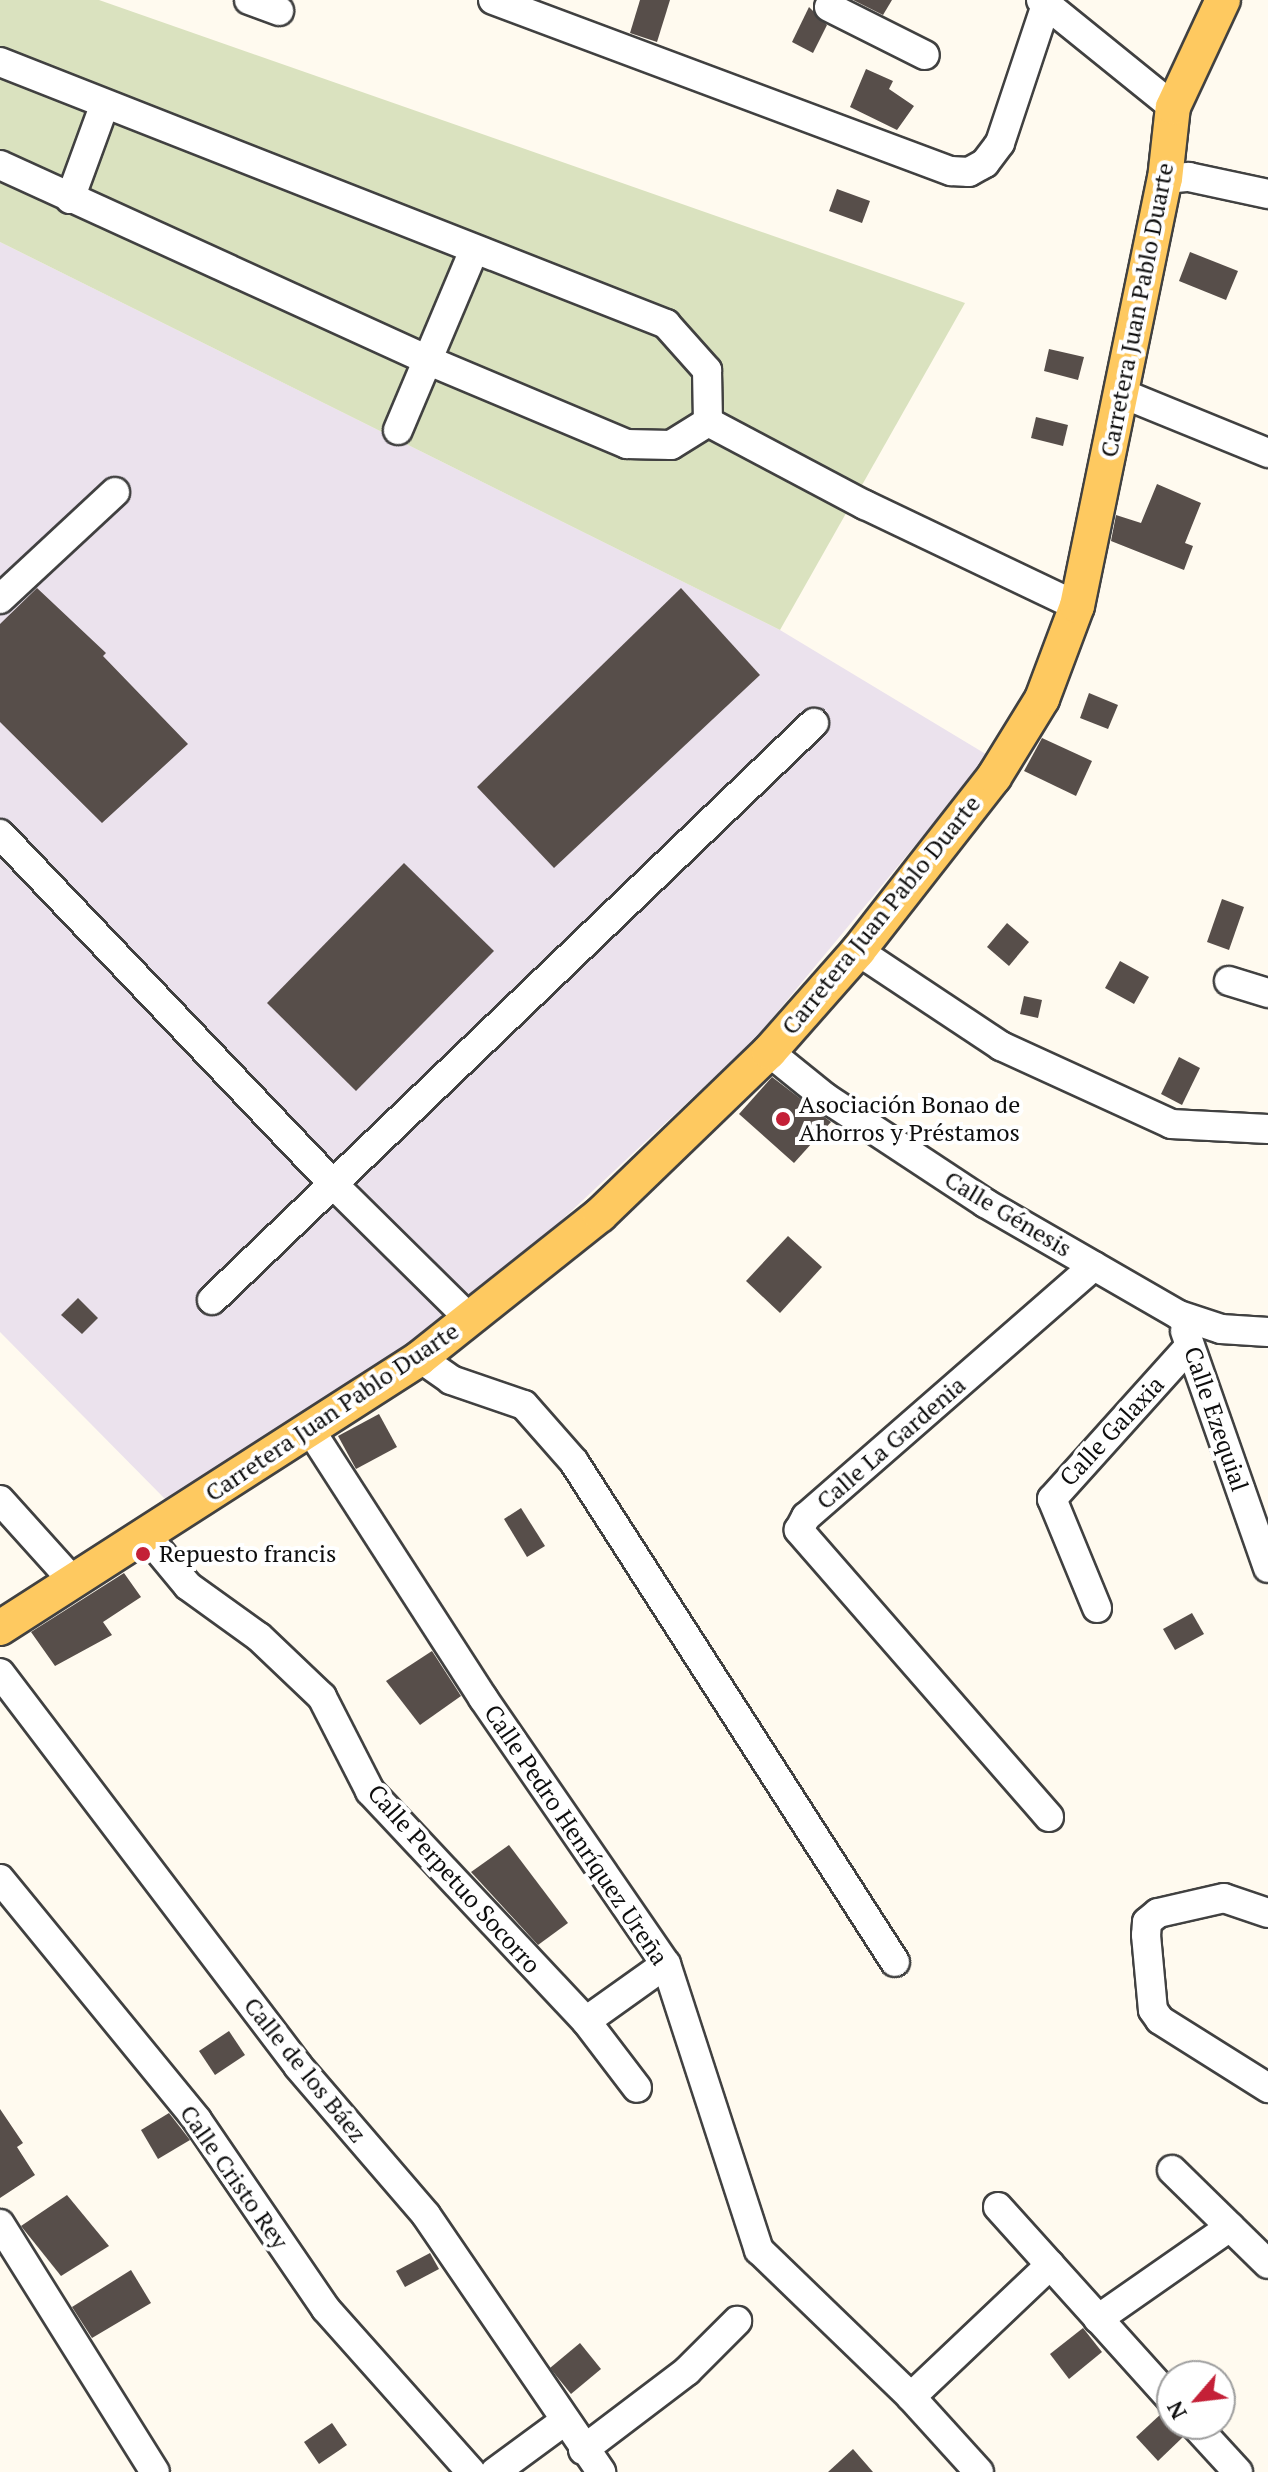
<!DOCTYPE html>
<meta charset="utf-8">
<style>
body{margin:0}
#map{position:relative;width:1268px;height:2472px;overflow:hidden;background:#fffaef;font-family:"PT Serif",serif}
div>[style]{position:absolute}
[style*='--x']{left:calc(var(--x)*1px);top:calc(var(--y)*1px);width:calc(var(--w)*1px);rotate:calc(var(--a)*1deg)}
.industrial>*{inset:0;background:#ebe2ed}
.cemetery>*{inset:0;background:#dae2bf}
.building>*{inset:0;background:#574e4a}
.roads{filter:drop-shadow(2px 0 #414141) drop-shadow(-2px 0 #414141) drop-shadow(0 2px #414141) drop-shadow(0 -2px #414141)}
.minor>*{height:28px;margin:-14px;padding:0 14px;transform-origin:14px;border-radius:14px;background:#fff}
.major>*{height:34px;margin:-17px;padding:0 17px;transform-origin:17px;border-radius:17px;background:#fec960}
.dots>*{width:22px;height:22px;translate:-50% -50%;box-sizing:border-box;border:4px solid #fff;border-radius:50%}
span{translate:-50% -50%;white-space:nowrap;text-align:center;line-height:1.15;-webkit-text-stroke:8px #fff;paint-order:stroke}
.street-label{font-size:24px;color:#0e0e0e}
.poi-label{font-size:24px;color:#0e0e0e}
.left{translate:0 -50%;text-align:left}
.north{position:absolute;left:1156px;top:2360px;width:80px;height:80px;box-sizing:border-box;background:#fff;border:2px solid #9f9f9f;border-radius:50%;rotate:242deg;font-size:22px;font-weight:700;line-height:32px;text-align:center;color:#0e0e0e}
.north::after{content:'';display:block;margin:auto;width:28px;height:36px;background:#c42037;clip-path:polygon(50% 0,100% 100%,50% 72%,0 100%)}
</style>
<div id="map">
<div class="industrial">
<i style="clip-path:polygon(0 242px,780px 630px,989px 756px,755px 1039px,488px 1289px,169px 1503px,0 1332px)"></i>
</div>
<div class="cemetery">
<i style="clip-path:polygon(0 0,99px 0,965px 303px,780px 630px,0 242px)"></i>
</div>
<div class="building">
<i style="clip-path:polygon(640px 0,670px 0,657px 42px,630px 33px)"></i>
<i style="clip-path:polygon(853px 0,892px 0,883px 15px)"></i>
<i style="clip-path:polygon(809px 7px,827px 25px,813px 53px,792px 42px)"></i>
<i style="clip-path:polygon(866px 69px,893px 81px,889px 89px,914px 106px,897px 130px,850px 107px)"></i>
<i style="clip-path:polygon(837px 189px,870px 201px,862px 223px,829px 211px)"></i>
<i style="clip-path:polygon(1190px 252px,1238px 271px,1226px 300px,1179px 281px)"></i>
<i style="clip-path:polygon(1049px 349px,1084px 357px,1078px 380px,1044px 371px)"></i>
<i style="clip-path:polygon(1036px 417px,1068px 425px,1063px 446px,1031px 438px)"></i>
<i style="clip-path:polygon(1157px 484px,1201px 503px,1185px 543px,1193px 546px,1184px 570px,1111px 541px,1116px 515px,1141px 523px)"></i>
<i style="clip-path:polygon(37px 588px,106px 653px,103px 656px,188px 744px,102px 823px,0 722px,0 624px)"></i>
<i style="clip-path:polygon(681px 588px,760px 675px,554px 868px,477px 787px)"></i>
<i style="clip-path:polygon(1089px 693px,1118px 705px,1108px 729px,1080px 718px)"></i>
<i style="clip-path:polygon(1042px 738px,1092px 761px,1076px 796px,1024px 771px)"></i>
<i style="clip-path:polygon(404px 863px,494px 951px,356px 1091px,267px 1003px)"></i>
<i style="clip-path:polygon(1222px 899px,1244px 907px,1229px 950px,1207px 942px)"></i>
<i style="clip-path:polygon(1007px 923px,1029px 942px,1009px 966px,987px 947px)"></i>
<i style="clip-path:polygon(1120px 961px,1149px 977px,1134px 1004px,1105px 988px)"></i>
<i style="clip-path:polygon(1024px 996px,1042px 1000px,1038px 1018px,1020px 1014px)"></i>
<i style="clip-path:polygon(1179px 1057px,1200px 1068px,1182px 1105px,1161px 1094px)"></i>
<i style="clip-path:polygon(772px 1077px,831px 1122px,794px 1163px,739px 1114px)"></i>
<i style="clip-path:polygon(788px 1236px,822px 1267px,780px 1313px,746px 1281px)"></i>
<i style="clip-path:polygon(78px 1298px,98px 1318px,82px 1334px,61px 1315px)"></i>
<i style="clip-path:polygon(379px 1414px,397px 1447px,356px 1469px,338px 1436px)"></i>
<i style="clip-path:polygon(521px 1508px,545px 1546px,527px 1557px,504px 1519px)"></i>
<i style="clip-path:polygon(124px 1573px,141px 1597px,103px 1622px,112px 1635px,55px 1666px,31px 1632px)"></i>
<i style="clip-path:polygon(1192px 1613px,1204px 1634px,1175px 1650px,1163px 1629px)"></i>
<i style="clip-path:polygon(432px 1651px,461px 1696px,420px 1725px,386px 1681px)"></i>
<i style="clip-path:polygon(509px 1845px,568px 1923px,538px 1945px,471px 1872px)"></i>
<i style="clip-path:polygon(229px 2031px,245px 2055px,215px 2075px,199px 2051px)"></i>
<i style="clip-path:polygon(0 2109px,23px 2143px,17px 2147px,35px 2175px,0 2198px)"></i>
<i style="clip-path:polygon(169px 2113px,190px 2140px,158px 2159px,141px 2130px)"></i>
<i style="clip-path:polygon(67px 2195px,109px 2246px,61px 2276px,21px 2226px)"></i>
<i style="clip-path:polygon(430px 2253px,439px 2269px,405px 2287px,396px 2271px)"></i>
<i style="clip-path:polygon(131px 2270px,151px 2303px,92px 2338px,72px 2307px)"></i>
<i style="clip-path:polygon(1083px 2328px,1102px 2352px,1069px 2379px,1050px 2354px)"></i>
<i style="clip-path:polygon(580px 2343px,601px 2369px,571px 2394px,550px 2368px)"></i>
<i style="clip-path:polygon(1162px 2413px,1183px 2437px,1158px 2461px,1136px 2437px)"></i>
<i style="clip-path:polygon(332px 2423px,347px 2445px,319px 2464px,304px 2442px)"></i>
<i style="clip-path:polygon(853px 2449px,873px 2472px,828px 2472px)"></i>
</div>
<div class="roads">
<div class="minor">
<i style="--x:249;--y:0;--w:32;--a:20"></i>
<i style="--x:493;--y:0;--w:489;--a:20.5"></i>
<i style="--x:951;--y:171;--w:18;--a:3"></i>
<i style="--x:969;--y:172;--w:18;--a:-29"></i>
<i style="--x:985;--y:163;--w:25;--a:-53"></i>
<i style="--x:1000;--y:143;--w:145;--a:-71.6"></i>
<i style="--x:1041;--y:0;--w:170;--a:39"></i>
<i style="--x:829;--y:7;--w:107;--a:26.6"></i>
<i style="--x:0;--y:62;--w:716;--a:21.47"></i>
<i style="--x:666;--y:324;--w:62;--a:48.3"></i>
<i style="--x:707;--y:370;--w:52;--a:88.9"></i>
<i style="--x:708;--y:422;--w:178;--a:27.9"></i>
<i style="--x:865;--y:505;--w:235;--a:25.5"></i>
<i style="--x:0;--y:165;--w:469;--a:24.5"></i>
<i style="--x:427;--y:360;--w:217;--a:22.8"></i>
<i style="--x:627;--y:444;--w:44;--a:1.3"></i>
<i style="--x:671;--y:445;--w:44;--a:-31.9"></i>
<i style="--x:1165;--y:179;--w:24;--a:-5"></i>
<i style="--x:1189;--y:177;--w:81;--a:12.1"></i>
<i style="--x:70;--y:199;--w:99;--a:-69.9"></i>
<i style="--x:1121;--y:393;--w:159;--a:22.2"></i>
<i style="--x:398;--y:430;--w:195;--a:-67.1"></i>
<i style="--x:0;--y:599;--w:157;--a:-42.9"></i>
<i style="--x:0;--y:834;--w:486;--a:46.4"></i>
<i style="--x:335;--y:1186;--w:190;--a:44.6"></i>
<i style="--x:858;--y:951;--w:172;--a:33.6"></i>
<i style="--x:1001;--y:1046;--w:187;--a:24.6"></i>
<i style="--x:1171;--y:1124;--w:97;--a:3"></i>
<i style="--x:1229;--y:981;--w:41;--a:17.1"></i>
<i style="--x:769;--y:1052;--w:73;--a:38.9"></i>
<i style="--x:826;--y:1098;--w:191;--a:33.4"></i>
<i style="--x:985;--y:1203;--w:224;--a:30"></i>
<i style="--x:1179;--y:1315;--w:44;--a:18.4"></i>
<i style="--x:1221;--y:1329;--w:47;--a:3.7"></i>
<i style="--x:212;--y:1300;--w:834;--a:-43.79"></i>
<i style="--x:1185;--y:1331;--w:251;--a:70.7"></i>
<i style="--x:420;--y:1358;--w:38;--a:35"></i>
<i style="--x:451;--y:1380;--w:77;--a:18.9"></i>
<i style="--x:524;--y:1405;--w:76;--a:48.7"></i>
<i style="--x:574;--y:1462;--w:594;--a:57.3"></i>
<i style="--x:311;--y:1431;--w:318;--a:57.2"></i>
<i style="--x:483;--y:1698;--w:323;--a:55.5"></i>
<i style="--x:666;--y:1964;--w:301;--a:72"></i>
<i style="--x:759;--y:2250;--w:211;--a:44"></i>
<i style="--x:911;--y:2397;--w:101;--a:47.8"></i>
<i style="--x:0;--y:1500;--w:109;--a:48"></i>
<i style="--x:145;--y:1534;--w:67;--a:50.4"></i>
<i style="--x:188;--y:1586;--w:87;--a:35.7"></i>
<i style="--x:259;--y:1637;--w:87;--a:43.6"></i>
<i style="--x:322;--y:1697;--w:106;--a:62.9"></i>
<i style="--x:370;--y:1791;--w:316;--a:46.8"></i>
<i style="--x:586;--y:2021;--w:84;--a:52.7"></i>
<i style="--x:1097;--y:1608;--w:118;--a:-112.4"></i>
<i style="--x:1052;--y:1499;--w:206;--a:-48"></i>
<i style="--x:0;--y:1673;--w:493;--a:52.8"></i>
<i style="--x:298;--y:2066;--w:196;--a:49.3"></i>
<i style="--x:426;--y:2215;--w:311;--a:55.7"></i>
<i style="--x:1049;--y:1817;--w:381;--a:-131.1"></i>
<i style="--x:799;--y:1530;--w:15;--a:-62"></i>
<i style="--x:806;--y:1517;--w:382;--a:-41.1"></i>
<i style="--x:0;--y:1879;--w:311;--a:50.7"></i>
<i style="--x:197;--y:2120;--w:229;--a:55.7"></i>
<i style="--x:326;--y:2309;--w:218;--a:48.3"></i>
<i style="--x:1268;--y:1913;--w:46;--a:-161.2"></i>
<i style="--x:1224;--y:1898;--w:68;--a:167.2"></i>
<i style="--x:1158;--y:1913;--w:14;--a:141"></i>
<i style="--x:1147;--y:1922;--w:13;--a:94"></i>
<i style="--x:1146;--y:1935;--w:75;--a:84.7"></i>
<i style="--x:1153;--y:2010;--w:12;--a:55"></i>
<i style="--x:1160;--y:2020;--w:128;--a:32.2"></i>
<i style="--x:586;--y:2021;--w:98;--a:-35.5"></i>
<i style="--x:1172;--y:2170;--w:134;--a:44.4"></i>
<i style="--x:998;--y:2207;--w:260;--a:48"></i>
<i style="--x:0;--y:2224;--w:292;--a:58"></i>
<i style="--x:1098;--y:2319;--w:161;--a:-34.9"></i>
<i style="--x:911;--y:2397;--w:192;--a:-43.5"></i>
<i style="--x:1194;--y:2424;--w:65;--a:47.5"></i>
<i style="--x:583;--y:2450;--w:131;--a:-37.2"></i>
<i style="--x:687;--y:2371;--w:71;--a:-45"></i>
<i style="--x:495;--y:2472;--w:84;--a:-36.3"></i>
</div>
<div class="major">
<i style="--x:0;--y:1628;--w:499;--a:-32.7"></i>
<i style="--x:420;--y:1358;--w:230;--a:-38.5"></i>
<i style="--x:600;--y:1215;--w:235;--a:-44"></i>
<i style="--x:769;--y:1052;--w:135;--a:-48.6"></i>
<i style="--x:858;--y:951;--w:221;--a:-52"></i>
<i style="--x:994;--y:777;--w:92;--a:-58.4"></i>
<i style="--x:1042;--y:699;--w:99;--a:-69.4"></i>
<i style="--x:1077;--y:606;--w:436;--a:-78.4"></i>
<i style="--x:1165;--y:179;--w:72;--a:-83.7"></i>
<i style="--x:1173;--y:107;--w:118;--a:-65"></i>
</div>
</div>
<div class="dots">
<i style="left:783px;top:1119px;background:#c42037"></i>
<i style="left:143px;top:1554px;background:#c42037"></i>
</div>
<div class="street-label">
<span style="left:1137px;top:310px;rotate:-79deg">Carretera Juan Pablo Duarte</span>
<span style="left:881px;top:915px;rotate:-51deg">Carretera Juan Pablo Duarte</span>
<span style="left:1008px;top:1214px;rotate:31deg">Calle Génesis</span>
<span style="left:332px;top:1412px;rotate:-34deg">Carretera Juan Pablo Duarte</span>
<span style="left:1216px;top:1419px;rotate:71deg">Calle Ezequial</span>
<span style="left:1112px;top:1431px;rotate:-47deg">Calle Galaxia</span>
<span style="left:891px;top:1443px;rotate:-41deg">Calle La Gardenia</span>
<span style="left:576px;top:1835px;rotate:56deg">Calle Pedro Henríquez Ureña</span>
<span style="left:454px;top:1879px;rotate:48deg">Calle Perpetuo Socorro</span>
<span style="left:305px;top:2070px;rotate:51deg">Calle de los Báez</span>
<span style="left:234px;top:2177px;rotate:55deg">Calle Cristo Rey</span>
</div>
<div class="poi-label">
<span class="left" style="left:799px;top:1119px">Asociación Bonao de<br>Ahorros y Préstamos</span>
<span class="left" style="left:159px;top:1554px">Repuesto francis</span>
</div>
<div class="north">N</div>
</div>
